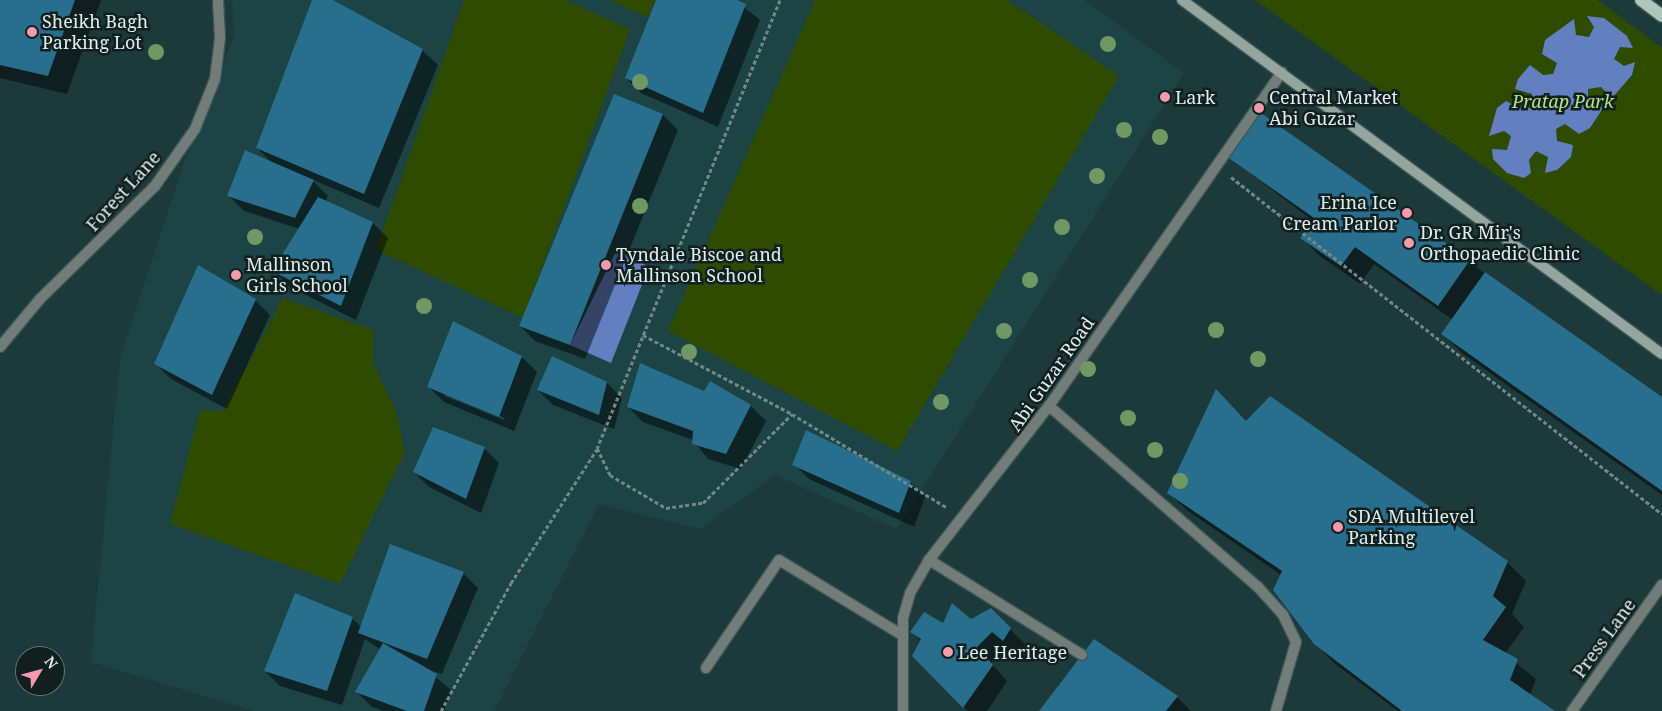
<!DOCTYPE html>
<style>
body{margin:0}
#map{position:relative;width:1662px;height:711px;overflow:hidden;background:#1d3a3b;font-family:"Noto Serif",serif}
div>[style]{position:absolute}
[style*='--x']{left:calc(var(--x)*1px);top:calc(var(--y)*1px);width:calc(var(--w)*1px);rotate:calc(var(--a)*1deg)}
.built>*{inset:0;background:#1c4445}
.green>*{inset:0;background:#2e4b00}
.water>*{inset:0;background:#627fc0}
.shadow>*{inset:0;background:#0007}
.building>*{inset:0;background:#286e8d}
.path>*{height:3px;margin-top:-1.5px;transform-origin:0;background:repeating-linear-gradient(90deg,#718889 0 4px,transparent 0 6.5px)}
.roads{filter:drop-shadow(1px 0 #3c5758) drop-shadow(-1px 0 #3c5758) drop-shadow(0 1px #3c5758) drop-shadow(0 -1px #3c5758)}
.service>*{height:10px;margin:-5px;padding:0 5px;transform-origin:5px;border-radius:5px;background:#727d78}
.minor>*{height:10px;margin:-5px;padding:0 5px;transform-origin:5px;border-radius:5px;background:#727d78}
.secondary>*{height:10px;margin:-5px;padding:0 5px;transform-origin:5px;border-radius:5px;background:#94a69d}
.primary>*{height:12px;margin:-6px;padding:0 6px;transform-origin:6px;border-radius:6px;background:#afc6ba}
.trees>*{width:16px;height:16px;margin:-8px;border-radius:50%;background:#709863}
.dots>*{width:14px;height:14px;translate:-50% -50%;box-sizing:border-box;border:2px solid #121f1f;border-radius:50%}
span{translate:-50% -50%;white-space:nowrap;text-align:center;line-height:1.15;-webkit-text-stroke:5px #121f1f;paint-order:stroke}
.poi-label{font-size:18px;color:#deefef}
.left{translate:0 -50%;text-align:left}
.right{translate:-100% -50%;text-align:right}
.park-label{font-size:18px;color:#b4e483;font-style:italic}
.street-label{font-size:18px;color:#deefef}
.north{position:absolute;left:15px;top:646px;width:50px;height:50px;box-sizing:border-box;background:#121f1f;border:1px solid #647272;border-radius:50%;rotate:53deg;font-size:14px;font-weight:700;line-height:20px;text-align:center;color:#deefef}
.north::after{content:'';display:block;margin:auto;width:18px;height:22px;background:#f39aac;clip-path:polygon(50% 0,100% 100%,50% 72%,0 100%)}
</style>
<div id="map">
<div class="built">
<i style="clip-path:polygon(232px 0,1084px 0,1184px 73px,897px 529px,775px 475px,700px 529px,599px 504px,494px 711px,254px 711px,91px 662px,120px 359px,181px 171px,234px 36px)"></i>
</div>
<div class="green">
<i style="clip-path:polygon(464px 0,565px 0,630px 29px,523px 318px,376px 250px)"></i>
<i style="clip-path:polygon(609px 0,655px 0,648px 17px)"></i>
<i style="clip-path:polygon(815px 0,1007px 0,1119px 76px,897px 451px,668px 331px)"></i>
<i style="clip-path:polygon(1255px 0,1598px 0,1662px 48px,1662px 295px)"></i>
<i style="clip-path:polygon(283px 298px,373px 330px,373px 363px,396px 411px,405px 452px,340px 584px,170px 524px,200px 410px,223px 411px)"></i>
</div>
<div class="water">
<i style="clip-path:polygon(1587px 16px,1604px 18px,1627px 36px,1633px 48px,1620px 47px,1614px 59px,1624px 66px,1635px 62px,1632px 75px,1612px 98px,1601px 87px,1588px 89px,1588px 101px,1603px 108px,1590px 128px,1579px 134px,1565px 124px,1556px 129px,1557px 141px,1573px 145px,1571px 157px,1557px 170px,1545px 173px,1548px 157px,1536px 151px,1529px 160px,1531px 173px,1524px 178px,1507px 173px,1493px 159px,1492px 149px,1507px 150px,1511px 136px,1504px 131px,1489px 136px,1497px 108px,1506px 101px,1523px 110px,1533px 106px,1532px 94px,1515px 89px,1518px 79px,1530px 65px,1543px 75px,1553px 74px,1557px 63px,1542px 54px,1545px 40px,1574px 19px,1576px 35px,1589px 37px,1594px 27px)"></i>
<i style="clip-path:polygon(617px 249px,649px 267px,611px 363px,570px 345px)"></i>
</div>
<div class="shadow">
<i style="clip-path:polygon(0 0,101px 0,67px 94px,0 78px)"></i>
<i style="clip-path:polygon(313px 0,330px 0,422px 50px,438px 65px,379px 208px,311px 179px,328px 196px,325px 202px,373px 223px,388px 238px,356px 320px,288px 286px,274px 271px,300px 229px,244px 211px,229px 196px,273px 164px,257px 148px)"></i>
<i style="clip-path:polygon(657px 0,735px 0,760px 20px,718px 127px,641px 93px,626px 78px)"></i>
<i style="clip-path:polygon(614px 96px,663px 115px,678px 130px,585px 359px,535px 341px,520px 326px)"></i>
<i style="clip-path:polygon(1258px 112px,1662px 399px,1662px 495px,1462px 353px,1443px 334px,1453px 320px,1374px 264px,1360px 284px,1320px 256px,1301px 237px,1313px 221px,1228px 156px)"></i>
<i style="clip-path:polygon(255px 300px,270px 315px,227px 409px,171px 379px,156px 364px)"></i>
<i style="clip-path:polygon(evenodd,522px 357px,537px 372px,514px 431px,444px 402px,429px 387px,522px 357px,445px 393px,505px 418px,504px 420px,445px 396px,445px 393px)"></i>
<i style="clip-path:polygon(607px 383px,622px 398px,614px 429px,553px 405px,538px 390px)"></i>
<i style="clip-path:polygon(705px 393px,751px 406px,766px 421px,741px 469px,708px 459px,693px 440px,643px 422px,628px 407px)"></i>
<i style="clip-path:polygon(1235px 409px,1247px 422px,1507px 562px,1526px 581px,1512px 614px,1524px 627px,1505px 654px,1536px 679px,1530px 695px,1553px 711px,1398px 711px,1334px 663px,1315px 643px,1281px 575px,1188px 511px,1169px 493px)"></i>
<i style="clip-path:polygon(484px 448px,499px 463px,481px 513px,429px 487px,414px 472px)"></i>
<i style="clip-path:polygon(794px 464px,910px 482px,925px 497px,914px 527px,809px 479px)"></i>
<i style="clip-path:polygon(391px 545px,464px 574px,478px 588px,442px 674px,427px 670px,451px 690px,444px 711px,384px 711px,372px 707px,357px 692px,381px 650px,365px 639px,342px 705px,280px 686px,265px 671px,352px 618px,361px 627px)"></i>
<i style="clip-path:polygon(990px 610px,1025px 644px,1018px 655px,1007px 646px,991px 663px,1007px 681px,987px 711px,968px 711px,914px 656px,921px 641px,912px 632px,971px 621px)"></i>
<i style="clip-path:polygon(1177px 697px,1191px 711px,1040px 711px)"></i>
</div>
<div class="building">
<i style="clip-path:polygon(0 0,75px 0,48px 76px,0 65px)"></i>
<i style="clip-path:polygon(312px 0,333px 0,423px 49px,364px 194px,256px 148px)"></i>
<i style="clip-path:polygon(656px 0,737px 0,746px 4px,703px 113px,625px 78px)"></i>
<i style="clip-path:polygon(614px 94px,663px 114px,570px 345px,519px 326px)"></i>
<i style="clip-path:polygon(1258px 111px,1470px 260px,1438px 306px,1355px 247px,1341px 266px,1300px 238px,1314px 218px,1226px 156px)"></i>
<i style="clip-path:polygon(245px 150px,314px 180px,295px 218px,227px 196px)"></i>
<i style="clip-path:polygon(318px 197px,373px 222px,341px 306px,272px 271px)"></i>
<i style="clip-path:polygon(198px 265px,256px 299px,212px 395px,154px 364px)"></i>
<i style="clip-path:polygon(1485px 272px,1662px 397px,1662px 491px,1441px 334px)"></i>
<i style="clip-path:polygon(453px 321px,522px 356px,499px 417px,427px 387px)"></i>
<i style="clip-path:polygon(552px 356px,607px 382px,599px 415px,537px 390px)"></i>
<i style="clip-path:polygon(640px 363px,704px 391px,710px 381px,751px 405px,726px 454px,692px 444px,693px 431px,627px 407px)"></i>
<i style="clip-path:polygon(1216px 389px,1246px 421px,1270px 396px,1508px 561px,1493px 596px,1506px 607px,1483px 640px,1518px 659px,1510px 680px,1555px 711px,1402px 711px,1314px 644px,1273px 590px,1282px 571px,1167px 493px)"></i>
<i style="clip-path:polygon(433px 427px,485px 447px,466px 499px,413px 472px)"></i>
<i style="clip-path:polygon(806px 430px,911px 481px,899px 513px,792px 465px)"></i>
<i style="clip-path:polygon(390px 544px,464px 572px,427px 659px,358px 633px)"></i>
<i style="clip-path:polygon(295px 593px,353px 617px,327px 691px,264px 671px)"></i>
<i style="clip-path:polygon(952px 603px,971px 619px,991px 608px,1011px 628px,1003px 641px,992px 632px,977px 647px,993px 665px,963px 708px,912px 656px,921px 639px,910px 632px,924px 612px,943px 623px)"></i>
<i style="clip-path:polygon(1094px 639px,1178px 696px,1166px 711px,1039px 711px)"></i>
<i style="clip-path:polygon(383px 643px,437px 674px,424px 711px,407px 711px,355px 692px)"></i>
</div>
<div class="path">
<i style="--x:780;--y:0;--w:484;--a:112.2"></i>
<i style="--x:597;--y:448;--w:30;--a:64"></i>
<i style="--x:610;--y:475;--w:65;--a:30.5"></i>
<i style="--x:666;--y:508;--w:37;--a:-8"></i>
<i style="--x:703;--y:503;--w:126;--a:-45"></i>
<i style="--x:792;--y:414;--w:180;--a:31.1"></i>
<i style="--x:1231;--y:177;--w:547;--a:38.02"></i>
<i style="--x:643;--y:335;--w:169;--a:27.9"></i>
<i style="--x:441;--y:711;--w:146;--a:-61.3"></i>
<i style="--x:511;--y:583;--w:159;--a:-57.3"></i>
</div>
<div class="roads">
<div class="service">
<i style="--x:0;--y:347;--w:62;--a:-50.2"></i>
<i style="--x:40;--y:299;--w:161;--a:-44.5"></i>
<i style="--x:155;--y:186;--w:70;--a:-54.9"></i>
<i style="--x:195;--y:129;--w:54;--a:-68.2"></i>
<i style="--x:215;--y:79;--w:41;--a:-83"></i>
<i style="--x:220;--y:38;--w:38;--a:-93"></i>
<i style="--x:1049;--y:406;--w:276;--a:40.9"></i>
<i style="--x:1258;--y:587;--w:38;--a:48"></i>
<i style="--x:1283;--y:615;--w:30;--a:64"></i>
<i style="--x:1296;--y:642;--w:72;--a:106.2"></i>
<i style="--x:929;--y:560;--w:180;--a:31.8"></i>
<i style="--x:1572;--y:711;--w:155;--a:-54.5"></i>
</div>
<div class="minor">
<i style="--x:706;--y:668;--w:130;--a:-55.9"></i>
<i style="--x:779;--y:560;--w:144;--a:31.4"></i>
<i style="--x:903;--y:711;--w:93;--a:-90"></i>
<i style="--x:903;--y:618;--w:26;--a:-74"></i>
<i style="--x:910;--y:593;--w:38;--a:-60"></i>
<i style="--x:929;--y:560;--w:195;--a:-52.1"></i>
<i style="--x:1049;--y:406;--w:407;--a:-55.1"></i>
</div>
<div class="secondary">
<i style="--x:1182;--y:0;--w:596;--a:36.41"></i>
</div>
<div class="primary">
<i style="--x:1641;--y:0;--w:26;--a:37"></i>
</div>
</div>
<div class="trees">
<i style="left:1108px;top:44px"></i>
<i style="left:156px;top:52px"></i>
<i style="left:640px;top:82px"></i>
<i style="left:1124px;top:130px"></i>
<i style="left:1160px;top:137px"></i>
<i style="left:1097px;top:176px"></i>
<i style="left:640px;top:206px"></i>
<i style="left:1062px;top:227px"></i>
<i style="left:255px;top:237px"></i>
<i style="left:1030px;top:280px"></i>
<i style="left:424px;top:306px"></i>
<i style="left:1216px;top:330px"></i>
<i style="left:1004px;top:331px"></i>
<i style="left:689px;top:352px"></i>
<i style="left:1258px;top:359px"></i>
<i style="left:1088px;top:369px"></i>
<i style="left:941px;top:402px"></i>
<i style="left:1128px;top:418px"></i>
<i style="left:1155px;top:450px"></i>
<i style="left:1180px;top:481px"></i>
</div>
<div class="dots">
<i style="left:32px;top:32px;background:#f39aac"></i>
<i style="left:1165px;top:97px;background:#f39aac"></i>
<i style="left:1259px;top:108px;background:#f39aac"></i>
<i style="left:1407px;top:213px;background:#f39aac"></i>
<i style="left:1409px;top:243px;background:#f39aac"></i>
<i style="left:606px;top:265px;background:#f39aac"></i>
<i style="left:236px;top:275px;background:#f39aac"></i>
<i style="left:1338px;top:527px;background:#f39aac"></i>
<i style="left:948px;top:652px;background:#f39aac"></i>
</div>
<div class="poi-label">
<span class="left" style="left:42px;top:32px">Sheikh Bagh<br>Parking Lot</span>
<span class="left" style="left:1175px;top:97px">Lark</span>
<span class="left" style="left:1269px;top:108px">Central Market<br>Abi Guzar</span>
<span class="right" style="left:1397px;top:213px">Erina Ice<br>Cream Parlor</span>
<span class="left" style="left:1420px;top:243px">Dr. GR Mir's<br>Orthopaedic Clinic</span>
<span class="left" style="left:616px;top:265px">Tyndale Biscoe and<br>Mallinson School</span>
<span class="left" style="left:246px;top:275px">Mallinson<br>Girls School</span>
<span class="left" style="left:1348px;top:527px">SDA Multilevel<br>Parking</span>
<span class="left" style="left:958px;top:652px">Lee Heritage</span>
</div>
<div class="park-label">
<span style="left:1563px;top:101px">Pratap Park</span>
</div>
<div class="street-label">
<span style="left:123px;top:191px;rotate:-48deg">Forest Lane</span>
<span style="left:1051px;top:374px;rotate:-55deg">Abi Guzar Road</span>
<span style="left:1604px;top:638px;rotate:-54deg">Press Lane</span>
</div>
<div class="north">N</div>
</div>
